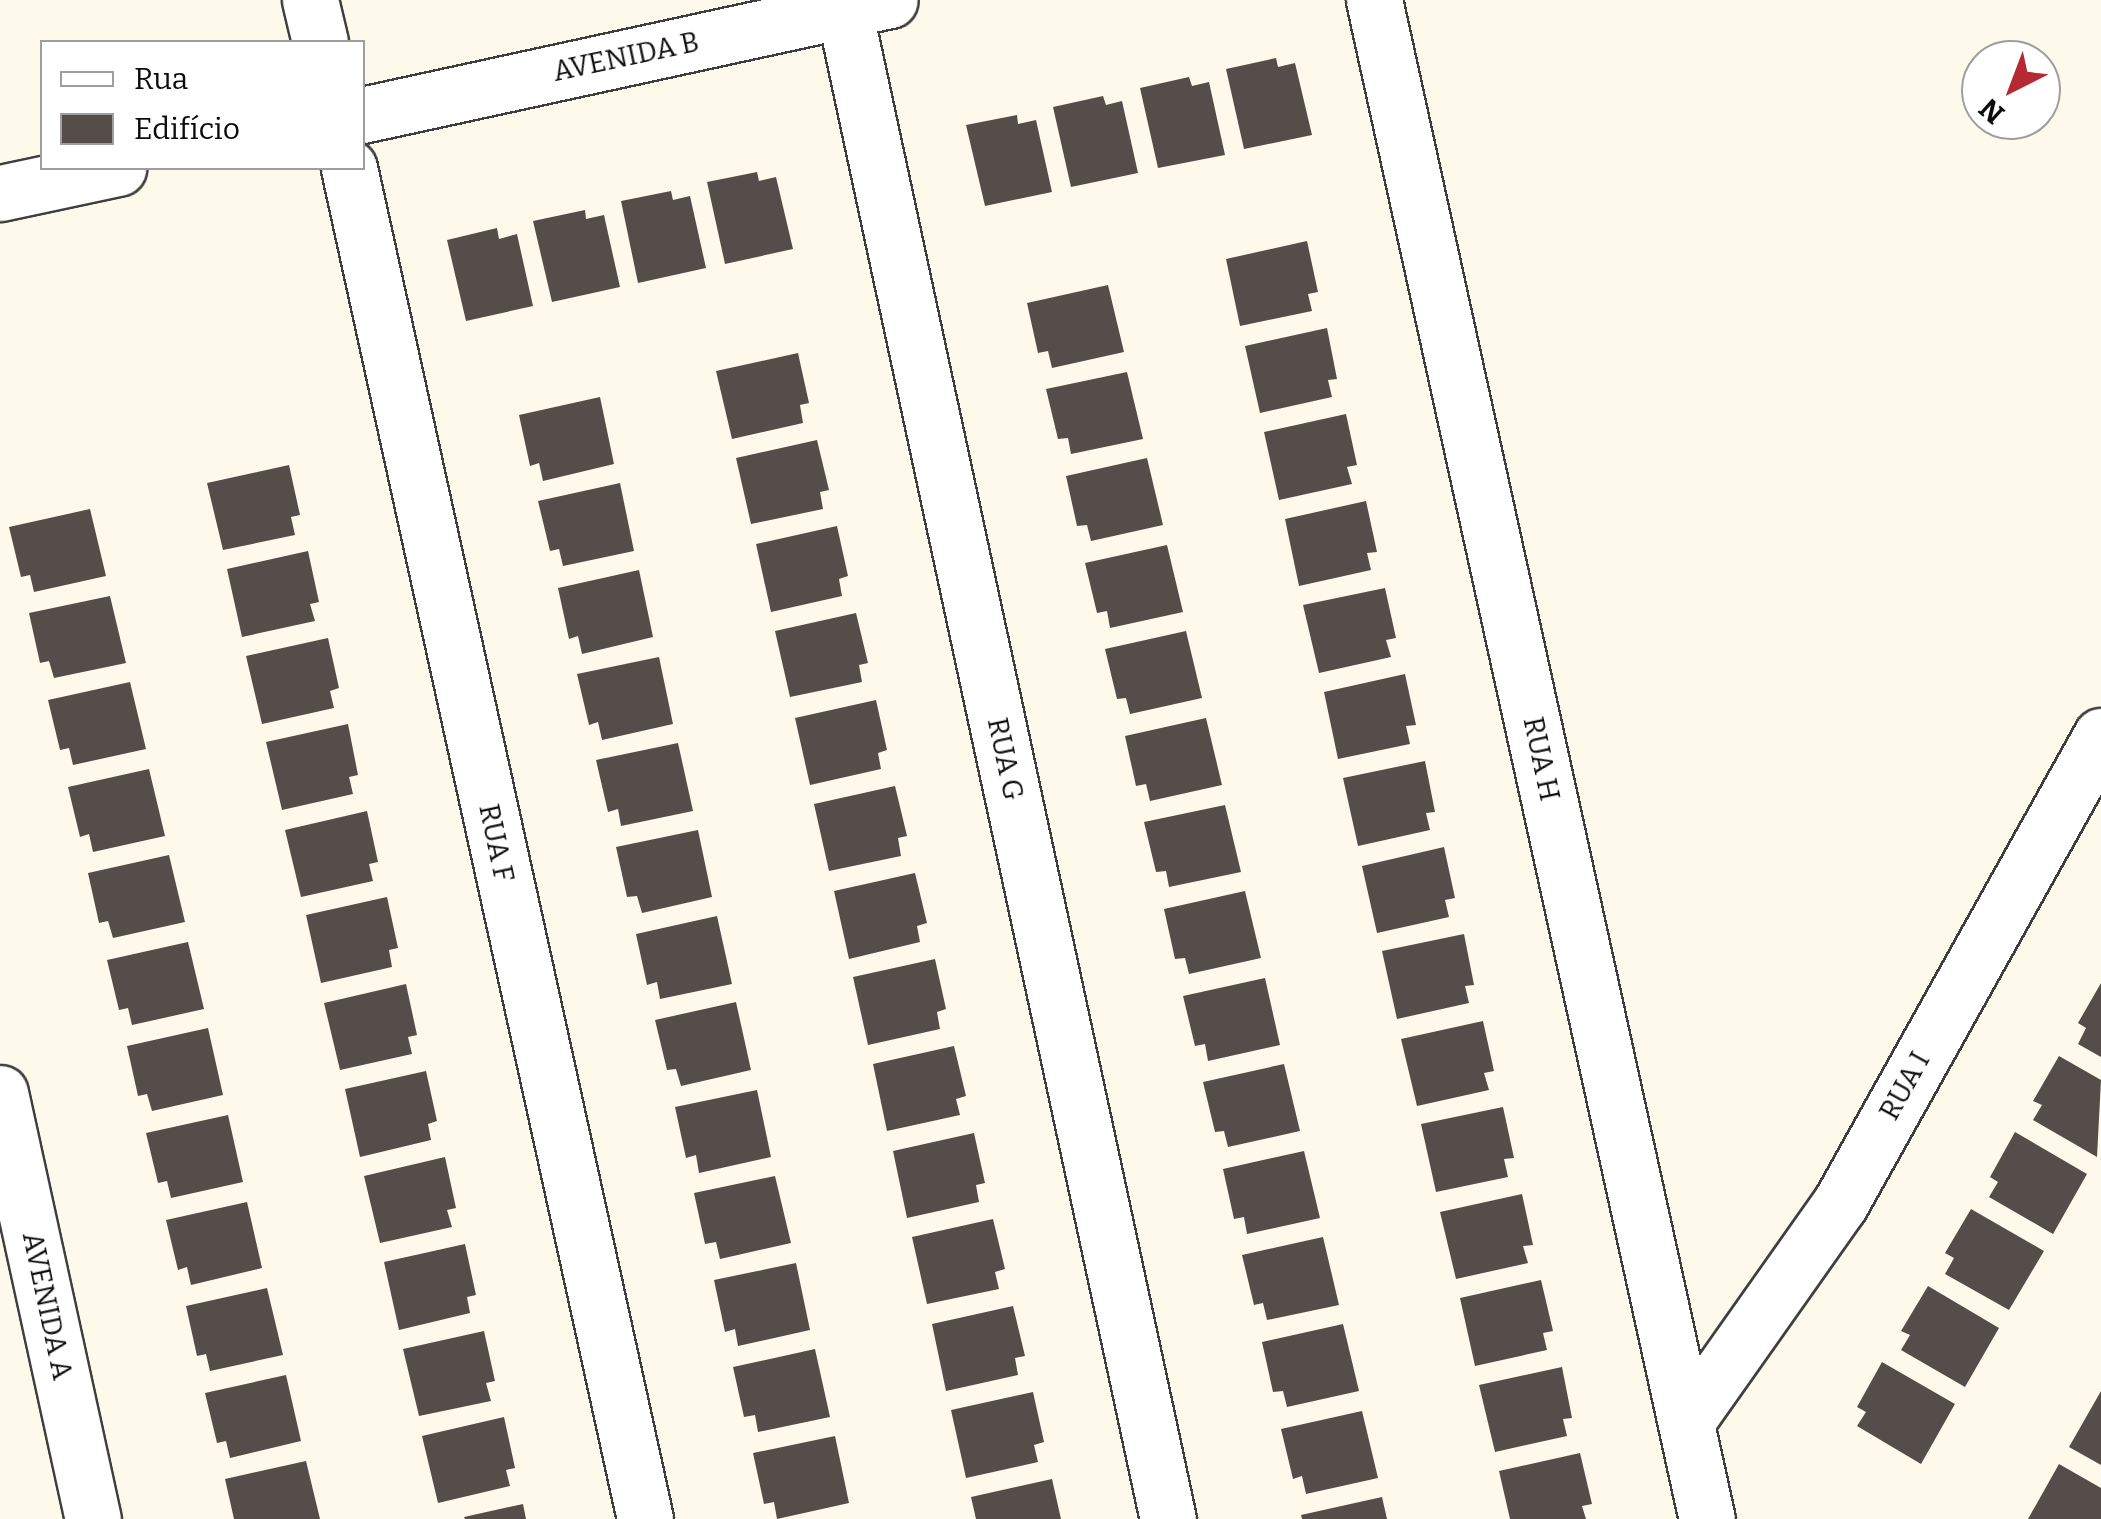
<!DOCTYPE html>
<meta charset="utf-8">
<style>
body{margin:0}
#map{position:relative;width:2101px;height:1519px;overflow:hidden;background:#fefaeb;font-family:Bitter,serif}
div>[style]{position:absolute}
[style*='--x']{left:calc(var(--x)*1px);top:calc(var(--y)*1px);width:calc(var(--w)*1px);rotate:calc(var(--a)*1deg)}
.building>*{inset:0;background:#544d49}
.roads{filter:drop-shadow(2px 0 #3f3f3f) drop-shadow(-2px 0 #3f3f3f) drop-shadow(0 2px #3f3f3f) drop-shadow(0 -2px #3f3f3f)}
.minor>*{height:55px;margin:-27.5px;padding:0 27.5px;transform-origin:27.5px;border-radius:27.5px;background:#fff}
span{translate:-50% -50%;white-space:nowrap;text-align:center;line-height:1.15;-webkit-text-stroke:10px #fff;paint-order:stroke}
.street-label{font-size:28px;color:#0c0c0c}
.legend{position:absolute;left:40px;top:40px;width:325px;height:130px;box-sizing:border-box;background:#fff;border:2px solid #9e9e9e;margin:0;padding:12px 18px;list-style:none;font-size:30px;color:#0c0c0c}
.legend li{display:flex;align-items:center;gap:20px;height:50px}
.legend b{width:50px;border:2px solid #9e9e9e}
.north{position:absolute;left:1961px;top:40px;width:100px;height:100px;box-sizing:border-box;background:#fff;border:2px solid #9e9e9e;border-radius:50%;rotate:222deg;font-size:28px;font-weight:700;line-height:40px;text-align:center;color:#0c0c0c}
.north::after{content:'';display:block;margin:auto;width:35px;height:45px;background:#b52a32;clip-path:polygon(50% 0,100% 100%,50% 72%,0 100%)}
</style>
<div id="map">
<div class="building">
<i style="clip-path:polygon(1276px 58px,1278px 67px,1295px 63px,1312px 135px,1244px 149px,1226px 69px)"></i>
<i style="clip-path:polygon(1189px 77px,1192px 86px,1209px 82px,1225px 155px,1158px 168px,1140px 88px)"></i>
<i style="clip-path:polygon(1103px 96px,1106px 105px,1122px 101px,1138px 173px,1071px 187px,1053px 107px)"></i>
<i style="clip-path:polygon(1017px 115px,1018px 124px,1036px 120px,1052px 192px,985px 206px,966px 125px)"></i>
<i style="clip-path:polygon(757px 172px,759px 181px,776px 177px,793px 249px,725px 264px,707px 182px)"></i>
<i style="clip-path:polygon(671px 191px,673px 200px,690px 196px,706px 268px,638px 283px,621px 201px)"></i>
<i style="clip-path:polygon(585px 210px,586px 219px,604px 215px,620px 287px,552px 302px,533px 221px)"></i>
<i style="clip-path:polygon(497px 228px,499px 239px,517px 234px,533px 306px,466px 321px,447px 240px)"></i>
<i style="clip-path:polygon(1307px 241px,1318px 292px,1308px 294px,1312px 311px,1240px 326px,1226px 259px)"></i>
<i style="clip-path:polygon(1108px 285px,1124px 352px,1052px 368px,1048px 351px,1038px 353px,1027px 303px)"></i>
<i style="clip-path:polygon(1327px 328px,1337px 379px,1328px 380px,1332px 397px,1260px 413px,1245px 346px)"></i>
<i style="clip-path:polygon(798px 353px,809px 403px,800px 405px,803px 423px,732px 439px,716px 371px)"></i>
<i style="clip-path:polygon(1127px 372px,1143px 439px,1071px 454px,1068px 438px,1058px 439px,1046px 389px)"></i>
<i style="clip-path:polygon(600px 397px,614px 464px,543px 481px,539px 463px,530px 466px,519px 415px)"></i>
<i style="clip-path:polygon(1346px 414px,1357px 465px,1347px 467px,1352px 484px,1279px 500px,1264px 432px)"></i>
<i style="clip-path:polygon(817px 440px,829px 490px,820px 492px,823px 509px,751px 524px,736px 458px)"></i>
<i style="clip-path:polygon(1147px 458px,1163px 525px,1091px 541px,1087px 525px,1077px 526px,1066px 476px)"></i>
<i style="clip-path:polygon(289px 465px,300px 515px,291px 517px,295px 535px,223px 550px,207px 483px)"></i>
<i style="clip-path:polygon(620px 483px,634px 551px,563px 566px,559px 549px,550px 551px,538px 501px)"></i>
<i style="clip-path:polygon(1366px 501px,1377px 552px,1367px 553px,1371px 570px,1299px 586px,1285px 519px)"></i>
<i style="clip-path:polygon(90px 509px,106px 576px,34px 592px,30px 575px,21px 577px,9px 527px)"></i>
<i style="clip-path:polygon(837px 526px,848px 576px,839px 579px,842px 596px,771px 612px,756px 544px)"></i>
<i style="clip-path:polygon(1167px 545px,1183px 612px,1110px 628px,1107px 611px,1097px 613px,1085px 563px)"></i>
<i style="clip-path:polygon(308px 551px,319px 602px,310px 604px,315px 621px,242px 637px,227px 569px)"></i>
<i style="clip-path:polygon(639px 570px,653px 637px,582px 654px,578px 636px,569px 639px,558px 588px)"></i>
<i style="clip-path:polygon(1385px 588px,1396px 638px,1386px 640px,1391px 657px,1319px 673px,1303px 605px)"></i>
<i style="clip-path:polygon(110px 596px,126px 663px,54px 678px,49px 661px,40px 663px,29px 613px)"></i>
<i style="clip-path:polygon(856px 613px,868px 663px,859px 665px,862px 682px,790px 697px,775px 631px)"></i>
<i style="clip-path:polygon(1186px 631px,1202px 698px,1130px 714px,1126px 698px,1117px 699px,1105px 649px)"></i>
<i style="clip-path:polygon(328px 638px,339px 688px,330px 691px,334px 708px,262px 724px,246px 656px)"></i>
<i style="clip-path:polygon(659px 657px,673px 724px,602px 740px,598px 722px,589px 725px,577px 674px)"></i>
<i style="clip-path:polygon(1405px 674px,1416px 725px,1406px 726px,1410px 744px,1338px 759px,1324px 692px)"></i>
<i style="clip-path:polygon(130px 682px,146px 749px,73px 765px,69px 748px,60px 750px,48px 700px)"></i>
<i style="clip-path:polygon(876px 700px,887px 750px,878px 753px,881px 769px,810px 785px,795px 718px)"></i>
<i style="clip-path:polygon(1206px 718px,1222px 785px,1150px 801px,1146px 784px,1136px 786px,1125px 736px)"></i>
<i style="clip-path:polygon(348px 724px,358px 775px,349px 777px,353px 794px,282px 810px,266px 742px)"></i>
<i style="clip-path:polygon(678px 743px,693px 811px,621px 826px,618px 809px,608px 812px,596px 760px)"></i>
<i style="clip-path:polygon(1425px 761px,1435px 812px,1426px 813px,1430px 830px,1358px 846px,1343px 778px)"></i>
<i style="clip-path:polygon(149px 769px,165px 836px,93px 852px,89px 834px,80px 837px,68px 787px)"></i>
<i style="clip-path:polygon(895px 786px,907px 836px,898px 838px,901px 856px,829px 871px,814px 804px)"></i>
<i style="clip-path:polygon(1225px 805px,1241px 872px,1169px 887px,1166px 871px,1156px 872px,1144px 822px)"></i>
<i style="clip-path:polygon(367px 811px,378px 862px,369px 864px,373px 881px,301px 897px,285px 830px)"></i>
<i style="clip-path:polygon(698px 830px,712px 897px,642px 913px,637px 896px,627px 897px,616px 847px)"></i>
<i style="clip-path:polygon(1444px 847px,1455px 898px,1445px 900px,1449px 917px,1377px 933px,1362px 866px)"></i>
<i style="clip-path:polygon(169px 855px,185px 922px,113px 938px,108px 921px,99px 923px,88px 873px)"></i>
<i style="clip-path:polygon(915px 873px,927px 923px,917px 926px,920px 942px,849px 959px,834px 891px)"></i>
<i style="clip-path:polygon(1245px 891px,1261px 958px,1189px 974px,1185px 958px,1175px 959px,1164px 909px)"></i>
<i style="clip-path:polygon(387px 897px,398px 948px,389px 950px,392px 967px,321px 983px,306px 915px)"></i>
<i style="clip-path:polygon(717px 916px,732px 984px,660px 999px,657px 982px,647px 985px,636px 934px)"></i>
<i style="clip-path:polygon(1464px 934px,1474px 985px,1465px 986px,1469px 1003px,1397px 1019px,1382px 951px)"></i>
<i style="clip-path:polygon(188px 942px,204px 1009px,132px 1025px,128px 1008px,119px 1010px,107px 960px)"></i>
<i style="clip-path:polygon(935px 959px,946px 1009px,937px 1012px,940px 1029px,868px 1045px,853px 977px)"></i>
<i style="clip-path:polygon(1265px 978px,1280px 1045px,1208px 1061px,1205px 1044px,1195px 1046px,1183px 996px)"></i>
<i style="clip-path:polygon(2101px 983px,2101px 1057px,2078px 1044px,2086px 1028px,2078px 1023px)"></i>
<i style="clip-path:polygon(406px 984px,417px 1035px,408px 1037px,412px 1054px,340px 1070px,324px 1003px)"></i>
<i style="clip-path:polygon(736px 1002px,751px 1070px,681px 1086px,676px 1069px,667px 1070px,655px 1020px)"></i>
<i style="clip-path:polygon(1483px 1021px,1494px 1071px,1484px 1073px,1489px 1090px,1417px 1106px,1401px 1039px)"></i>
<i style="clip-path:polygon(208px 1028px,223px 1095px,152px 1111px,147px 1094px,138px 1096px,127px 1046px)"></i>
<i style="clip-path:polygon(954px 1046px,966px 1096px,956px 1099px,960px 1115px,887px 1131px,873px 1064px)"></i>
<i style="clip-path:polygon(2059px 1056px,2101px 1080px,2097px 1157px,2033px 1120px,2042px 1105px,2033px 1101px)"></i>
<i style="clip-path:polygon(1284px 1064px,1300px 1131px,1228px 1147px,1224px 1131px,1215px 1132px,1203px 1082px)"></i>
<i style="clip-path:polygon(426px 1071px,437px 1121px,428px 1124px,431px 1140px,360px 1157px,345px 1089px)"></i>
<i style="clip-path:polygon(757px 1090px,771px 1157px,699px 1173px,696px 1155px,686px 1158px,675px 1107px)"></i>
<i style="clip-path:polygon(1503px 1107px,1514px 1158px,1504px 1159px,1508px 1177px,1436px 1192px,1421px 1124px)"></i>
<i style="clip-path:polygon(228px 1115px,243px 1182px,171px 1198px,167px 1181px,158px 1183px,146px 1133px)"></i>
<i style="clip-path:polygon(2015px 1132px,2087px 1174px,2053px 1234px,1989px 1197px,1998px 1182px,1990px 1177px)"></i>
<i style="clip-path:polygon(974px 1133px,985px 1183px,976px 1185px,979px 1202px,907px 1218px,893px 1151px)"></i>
<i style="clip-path:polygon(1304px 1151px,1320px 1218px,1247px 1234px,1244px 1217px,1234px 1219px,1223px 1169px)"></i>
<i style="clip-path:polygon(445px 1157px,456px 1208px,447px 1210px,452px 1227px,380px 1243px,364px 1176px)"></i>
<i style="clip-path:polygon(775px 1176px,791px 1243px,720px 1259px,716px 1242px,705px 1244px,694px 1193px)"></i>
<i style="clip-path:polygon(1522px 1194px,1533px 1245px,1523px 1246px,1528px 1263px,1456px 1279px,1440px 1212px)"></i>
<i style="clip-path:polygon(247px 1202px,262px 1268px,191px 1285px,187px 1267px,178px 1270px,166px 1220px)"></i>
<i style="clip-path:polygon(1971px 1209px,2044px 1251px,2009px 1310px,1945px 1274px,1954px 1258px,1945px 1253px)"></i>
<i style="clip-path:polygon(993px 1219px,1005px 1269px,995px 1272px,999px 1289px,927px 1304px,912px 1237px)"></i>
<i style="clip-path:polygon(1323px 1237px,1339px 1305px,1267px 1320px,1263px 1303px,1254px 1305px,1242px 1255px)"></i>
<i style="clip-path:polygon(465px 1244px,476px 1295px,467px 1297px,470px 1313px,399px 1330px,384px 1262px)"></i>
<i style="clip-path:polygon(796px 1263px,810px 1330px,738px 1346px,735px 1329px,725px 1332px,714px 1280px)"></i>
<i style="clip-path:polygon(1541px 1280px,1553px 1331px,1543px 1333px,1547px 1350px,1475px 1366px,1460px 1298px)"></i>
<i style="clip-path:polygon(1928px 1286px,1999px 1328px,1965px 1387px,1901px 1350px,1910px 1335px,1901px 1331px)"></i>
<i style="clip-path:polygon(267px 1288px,283px 1355px,210px 1371px,206px 1354px,197px 1356px,186px 1306px)"></i>
<i style="clip-path:polygon(1013px 1306px,1025px 1356px,1015px 1358px,1018px 1375px,946px 1391px,932px 1324px)"></i>
<i style="clip-path:polygon(1343px 1324px,1359px 1391px,1287px 1407px,1283px 1391px,1273px 1392px,1262px 1342px)"></i>
<i style="clip-path:polygon(484px 1331px,495px 1381px,486px 1383px,491px 1401px,419px 1416px,403px 1349px)"></i>
<i style="clip-path:polygon(815px 1349px,830px 1417px,758px 1432px,755px 1415px,744px 1417px,733px 1367px)"></i>
<i style="clip-path:polygon(1882px 1362px,1955px 1404px,1921px 1464px,1857px 1426px,1866px 1412px,1857px 1407px)"></i>
<i style="clip-path:polygon(1562px 1367px,1572px 1418px,1563px 1419px,1567px 1436px,1495px 1452px,1479px 1385px)"></i>
<i style="clip-path:polygon(286px 1375px,301px 1441px,230px 1458px,226px 1441px,217px 1443px,205px 1393px)"></i>
<i style="clip-path:polygon(2101px 1391px,2101px 1465px,2069px 1447px)"></i>
<i style="clip-path:polygon(1033px 1392px,1044px 1442px,1034px 1445px,1038px 1462px,966px 1478px,951px 1410px)"></i>
<i style="clip-path:polygon(1362px 1411px,1378px 1478px,1306px 1494px,1302px 1476px,1293px 1479px,1281px 1429px)"></i>
<i style="clip-path:polygon(504px 1417px,515px 1468px,506px 1470px,510px 1486px,438px 1503px,422px 1436px)"></i>
<i style="clip-path:polygon(835px 1436px,849px 1503px,777px 1519px,774px 1502px,764px 1504px,753px 1453px)"></i>
<i style="clip-path:polygon(1580px 1453px,1592px 1504px,1582px 1506px,1586px 1519px,1510px 1519px,1499px 1471px)"></i>
<i style="clip-path:polygon(306px 1461px,320px 1519px,234px 1519px,225px 1479px)"></i>
<i style="clip-path:polygon(2059px 1464px,2101px 1488px,2101px 1519px,2028px 1519px)"></i>
<i style="clip-path:polygon(1052px 1479px,1061px 1519px,976px 1519px,971px 1497px)"></i>
<i style="clip-path:polygon(1382px 1497px,1387px 1519px,1302px 1519px,1301px 1515px)"></i>
<i style="clip-path:polygon(523px 1504px,526px 1519px,465px 1519px,464px 1517px)"></i>
</div>
<div class="roads">
<div class="minor">
<i style="--x:310;--y:0;--w:43;--a:76.6"></i>
<i style="--x:842;--y:0;--w:1554;--a:77.89"></i>
<i style="--x:1374;--y:0;--w:1555;--a:77.64"></i>
<i style="--x:362;--y:115;--w:540;--a:-12.29"></i>
<i style="--x:349;--y:168;--w:1383;--a:77.64"></i>
<i style="--x:0;--y:193;--w:121;--a:-12"></i>
<i style="--x:0;--y:1093;--w:436;--a:77.7"></i>
<i style="--x:1686;--y:1422;--w:267;--a:-54.8"></i>
<i style="--x:1840;--y:1204;--w:536;--a:-60.85"></i>
</div>
</div>
<div class="street-label">
<span style="left:626px;top:57px;rotate:-12deg">AVENIDA B</span>
<span style="left:1005px;top:759px;rotate:78deg">RUA G</span>
<span style="left:1541px;top:759px;rotate:78deg">RUA H</span>
<span style="left:496px;top:843px;rotate:78deg">RUA F</span>
<span style="left:1905px;top:1086px;rotate:-61deg">RUA I</span>
<span style="left:47px;top:1306px;rotate:78deg">AVENIDA A</span>
</div>
<ul class="legend">
<li><b style="height:12px;background:#fff"></b>Rua</li>
<li><b style="height:28px;background:#544d49"></b>Edifício</li>
</ul>
<div class="north">N</div>
</div>
